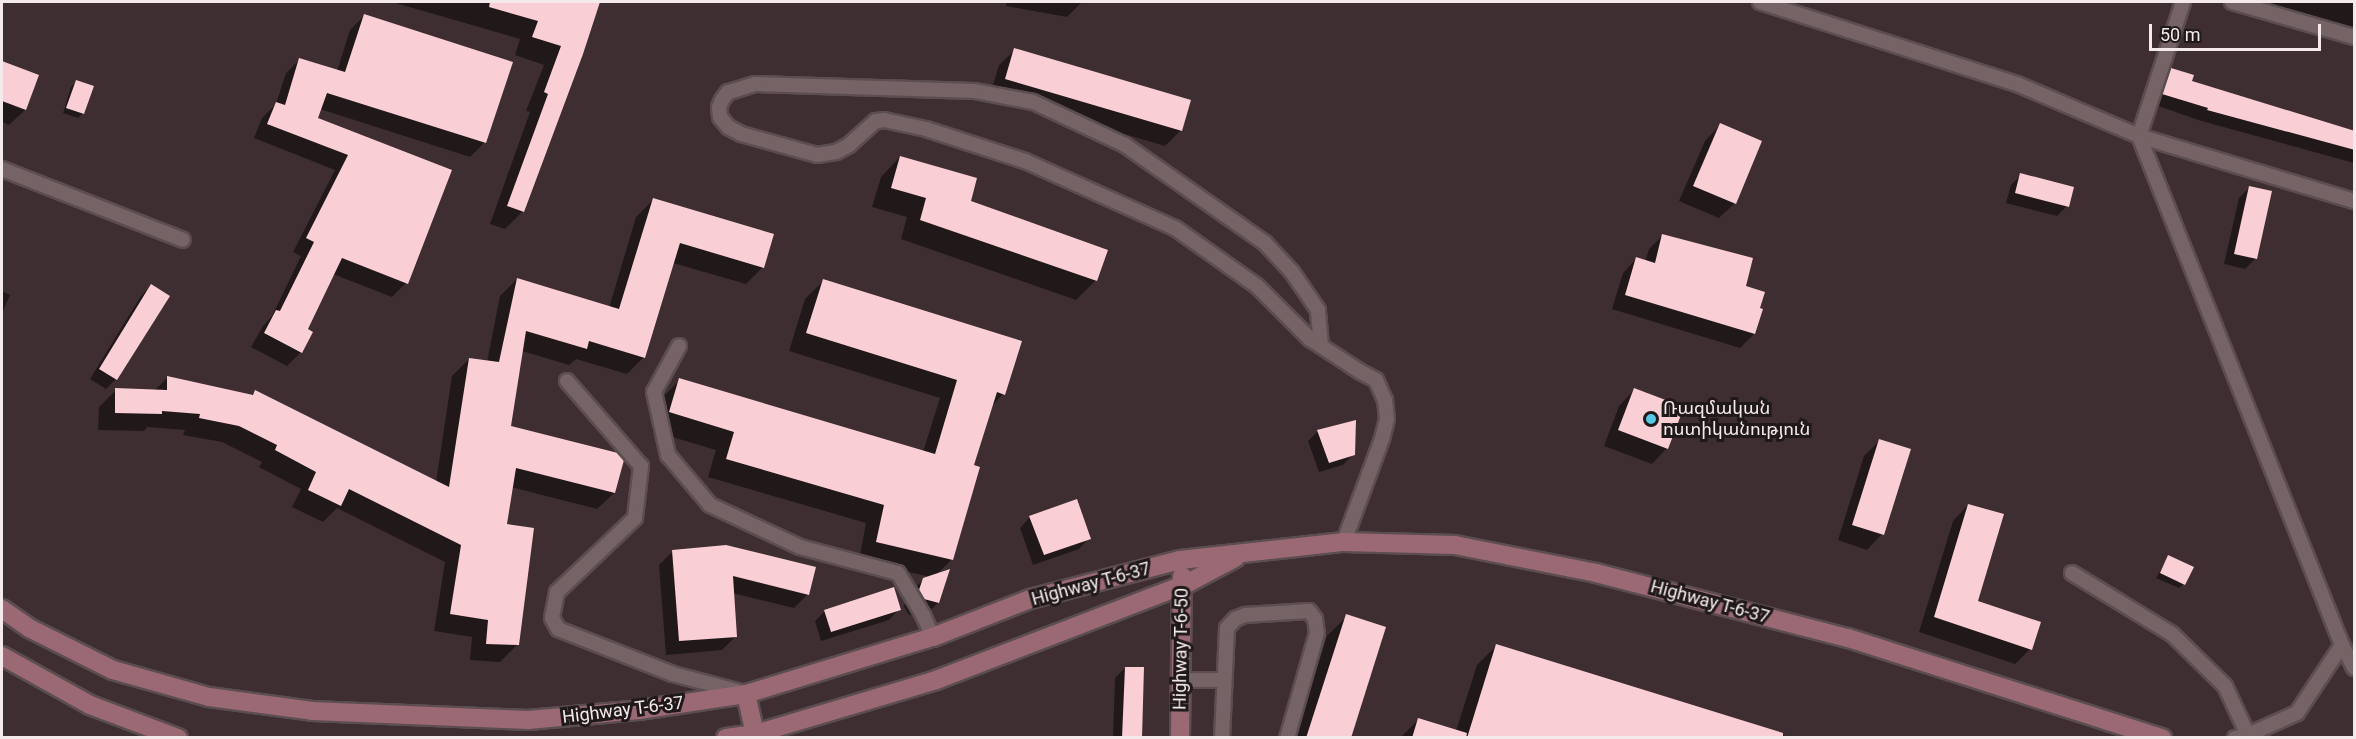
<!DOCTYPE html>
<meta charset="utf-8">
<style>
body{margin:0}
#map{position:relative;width:2356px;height:739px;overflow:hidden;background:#3e2e31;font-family:Roboto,"Noto Sans Armenian",sans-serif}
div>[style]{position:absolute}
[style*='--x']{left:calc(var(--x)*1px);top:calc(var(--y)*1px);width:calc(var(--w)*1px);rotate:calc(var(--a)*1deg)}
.shadow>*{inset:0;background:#0007}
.building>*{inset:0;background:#faced5}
.roads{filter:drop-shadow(2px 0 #5b4d50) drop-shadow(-2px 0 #5b4d50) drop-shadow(0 2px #5b4d50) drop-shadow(0 -2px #5b4d50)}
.lane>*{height:14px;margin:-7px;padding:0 7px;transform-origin:7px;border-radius:7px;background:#756366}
.secondary>*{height:18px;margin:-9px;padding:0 9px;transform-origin:9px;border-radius:9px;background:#9a6974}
.dots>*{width:16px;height:16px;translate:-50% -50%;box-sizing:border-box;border:3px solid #20191a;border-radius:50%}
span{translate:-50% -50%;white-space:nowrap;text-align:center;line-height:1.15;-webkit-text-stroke:6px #20191a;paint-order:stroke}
.poi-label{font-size:18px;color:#f4e9eb}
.left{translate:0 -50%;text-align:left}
.street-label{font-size:18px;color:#f4e9eb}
.frame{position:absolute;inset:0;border:3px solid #f4e9eb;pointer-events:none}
.scale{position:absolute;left:2149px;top:24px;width:172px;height:27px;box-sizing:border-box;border:3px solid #f4e9eb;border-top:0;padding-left:8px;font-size:18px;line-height:21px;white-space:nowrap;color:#f4e9eb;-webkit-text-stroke:4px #20191a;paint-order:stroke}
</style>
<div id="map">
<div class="shadow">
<i style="clip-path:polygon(392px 2px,598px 2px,582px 53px,523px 211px,505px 229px,490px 224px,530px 112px,526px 111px,544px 65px,515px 55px,520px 39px)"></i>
<i style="clip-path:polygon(1007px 2px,1082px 2px,1067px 17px,1006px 6px)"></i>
<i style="clip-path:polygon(2225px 2px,2354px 2px,2354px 41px,2225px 4px)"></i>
<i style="clip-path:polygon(364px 16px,511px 63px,484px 143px,470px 157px,320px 109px,317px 119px,450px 171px,406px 283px,392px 297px,333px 274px,306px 330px,301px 352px,287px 366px,251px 347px,263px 326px,272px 316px,301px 256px,293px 252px,335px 170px,254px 138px,262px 118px,276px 104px,286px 73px,300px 59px,337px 71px,350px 30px)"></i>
<i style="clip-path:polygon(1015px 50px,1181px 130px,1165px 146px,990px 95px,999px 65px)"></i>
<i style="clip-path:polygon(2px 63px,37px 76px,25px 110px,9px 125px,2px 122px)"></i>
<i style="clip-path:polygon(2171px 70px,2190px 82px,2354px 133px,2354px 163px,2198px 120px,2153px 104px,2161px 80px)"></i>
<i style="clip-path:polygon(76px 82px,83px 113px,78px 118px,63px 113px,71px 87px)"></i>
<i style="clip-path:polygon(1720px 125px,1735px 203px,1719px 218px,1679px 201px,1705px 141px)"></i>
<i style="clip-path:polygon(900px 157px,969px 202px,1096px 280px,1076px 300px,901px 239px,907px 217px,872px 207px,881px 177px)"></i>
<i style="clip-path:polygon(2021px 175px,2067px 206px,2057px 216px,2006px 203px,2011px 185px)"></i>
<i style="clip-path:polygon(2250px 187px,2256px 258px,2245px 269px,2224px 264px,2239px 198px)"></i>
<i style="clip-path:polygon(653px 200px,763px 267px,746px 284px,673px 263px,644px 357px,627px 374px,576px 359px,569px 365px,522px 351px,510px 427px,614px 493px,597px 509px,511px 487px,505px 525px,517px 645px,500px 662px,470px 660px,472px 637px,434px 631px,445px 562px,337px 508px,323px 522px,292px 507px,301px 489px,259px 467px,262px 462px,222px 442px,183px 435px,185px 430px,147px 427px,144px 431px,98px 430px,99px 407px,116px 390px,154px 391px,167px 378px,251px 396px,255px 392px,436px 482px,452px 376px,469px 359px,487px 362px,500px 296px,517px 279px,609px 308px,636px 217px)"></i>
<i style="clip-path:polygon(1663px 235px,1744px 287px,1754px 334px,1740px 348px,1612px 309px,1623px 273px,1636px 259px,1645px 262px,1649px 249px)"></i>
<i style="clip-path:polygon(evenodd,824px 280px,1003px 394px,991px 407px,972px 466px,952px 559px,936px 575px,938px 603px,922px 618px,908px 614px,904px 606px,908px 595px,924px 579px,930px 577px,859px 560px,866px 523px,708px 477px,716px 450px,652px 431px,661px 399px,680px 380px,923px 452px,940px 398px,789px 351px,805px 299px,824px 280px,918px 589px,921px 589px,918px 598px,915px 597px,918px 589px)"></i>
<i style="clip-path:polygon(151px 286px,116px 379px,106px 389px,90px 379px,141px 296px)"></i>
<i style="clip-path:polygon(2px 291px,10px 295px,2px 313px)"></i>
<i style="clip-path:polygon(1634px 390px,1667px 448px,1652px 464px,1604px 446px,1619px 406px)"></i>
<i style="clip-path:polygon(1318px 431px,1353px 454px,1343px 465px,1319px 472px,1308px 441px)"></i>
<i style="clip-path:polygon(1880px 440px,1882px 534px,1867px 550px,1838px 540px,1864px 456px)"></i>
<i style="clip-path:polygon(1968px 505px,1976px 602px,2030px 649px,2015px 664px,1919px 632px,1953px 521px)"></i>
<i style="clip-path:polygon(1030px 517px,1089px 538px,1079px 549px,1033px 565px,1020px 528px)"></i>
<i style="clip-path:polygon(673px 551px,808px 594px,794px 608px,732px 593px,736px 636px,722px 650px,666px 655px,659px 565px)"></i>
<i style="clip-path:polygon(2169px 557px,2184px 584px,2179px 588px,2156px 578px)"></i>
<i style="clip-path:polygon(899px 609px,889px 620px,821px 641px,815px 621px,825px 611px)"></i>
<i style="clip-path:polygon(1347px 616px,1349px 738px,1295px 738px,1327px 636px)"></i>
<i style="clip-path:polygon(1497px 645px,1792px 738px,1400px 738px,1418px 720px,1456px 731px,1477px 665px)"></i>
<i style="clip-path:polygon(1125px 668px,1140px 738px,1113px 738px,1115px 678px)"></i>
</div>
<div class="building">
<i style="clip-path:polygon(490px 2px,600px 2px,583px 54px,524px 212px,507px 206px,548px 94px,544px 92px,561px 46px,532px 37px,538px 21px,489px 7px)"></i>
<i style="clip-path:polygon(364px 14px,513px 62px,486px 143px,327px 93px,318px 118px,452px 170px,408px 284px,342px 258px,308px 329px,313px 332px,302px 353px,264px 333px,276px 310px,280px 311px,314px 242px,306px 238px,348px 155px,267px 124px,276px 102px,285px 105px,299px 58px,345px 72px)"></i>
<i style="clip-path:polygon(1014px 48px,1191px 100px,1182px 131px,1005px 79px)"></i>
<i style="clip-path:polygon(2px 61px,39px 75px,26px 110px,2px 101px)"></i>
<i style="clip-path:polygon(2171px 68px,2194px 75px,2192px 81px,2355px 131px,2355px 150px,2207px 110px,2208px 108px,2162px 94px)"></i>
<i style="clip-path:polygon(76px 80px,94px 86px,84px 114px,66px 108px)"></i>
<i style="clip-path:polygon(1720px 123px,1762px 141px,1736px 204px,1693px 186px)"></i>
<i style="clip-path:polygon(900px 156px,977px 178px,971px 201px,1108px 250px,1097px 281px,920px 220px,926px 198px,891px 188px)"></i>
<i style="clip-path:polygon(2020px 173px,2074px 187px,2069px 207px,2015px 193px)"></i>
<i style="clip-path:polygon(2249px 186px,2272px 191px,2257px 259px,2234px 254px)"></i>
<i style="clip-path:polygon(653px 198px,774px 234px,764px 268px,680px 243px,645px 358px,589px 341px,587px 349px,526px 331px,511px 426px,618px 453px,624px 460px,615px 493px,516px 468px,507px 524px,534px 528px,519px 645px,486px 644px,488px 620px,450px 614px,461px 545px,349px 489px,341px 506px,308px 490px,316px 472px,275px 450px,277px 445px,239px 426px,199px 418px,200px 414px,162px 411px,162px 414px,115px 413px,115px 388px,167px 390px,167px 376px,253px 395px,255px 390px,449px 487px,469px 358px,499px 362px,517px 278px,619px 309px)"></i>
<i style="clip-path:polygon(1662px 234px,1753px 258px,1746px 286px,1765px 292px,1760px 308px,1763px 309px,1755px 334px,1625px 295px,1636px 257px,1655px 263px)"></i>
<i style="clip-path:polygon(823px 279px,1022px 341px,1005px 395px,997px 392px,974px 465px,980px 467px,953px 560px,876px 542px,884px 505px,726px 459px,734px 432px,669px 412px,679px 378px,935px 454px,957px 380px,806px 333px)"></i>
<i style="clip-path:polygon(151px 284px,170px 296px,117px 380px,99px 369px)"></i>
<i style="clip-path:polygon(1634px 388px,1684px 407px,1668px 449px,1618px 430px)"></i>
<i style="clip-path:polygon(1356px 420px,1355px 455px,1329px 463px,1317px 430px)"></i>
<i style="clip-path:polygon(1879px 439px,1911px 449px,1884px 535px,1852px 525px)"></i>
<i style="clip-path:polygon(1077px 499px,1091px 539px,1044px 555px,1029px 516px)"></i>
<i style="clip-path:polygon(1968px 504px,2004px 514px,1978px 601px,2041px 622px,2032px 650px,1934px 617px)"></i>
<i style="clip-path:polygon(726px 545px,816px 567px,809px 595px,733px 576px,737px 637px,679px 641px,672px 550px)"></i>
<i style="clip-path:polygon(2168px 555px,2194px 567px,2185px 585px,2160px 573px)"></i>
<i style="clip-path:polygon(950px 569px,939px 603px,924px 599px,919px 590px,923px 578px)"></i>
<i style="clip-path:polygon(894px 587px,901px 610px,831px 632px,824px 610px)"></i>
<i style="clip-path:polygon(1346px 614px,1386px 627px,1351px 738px,1306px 738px)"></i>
<i style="clip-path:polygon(1496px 644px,1783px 733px,1783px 738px,1467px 738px)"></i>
<i style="clip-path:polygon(1125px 667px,1144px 667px,1142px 738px,1122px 738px)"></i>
<i style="clip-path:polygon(1418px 718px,1467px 733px,1466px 738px,1412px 738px)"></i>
</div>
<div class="roads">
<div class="lane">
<i style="--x:1760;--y:2;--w:270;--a:17.7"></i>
<i style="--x:2017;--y:84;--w:133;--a:23.1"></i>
<i style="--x:2139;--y:136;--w:141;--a:-71.8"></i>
<i style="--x:2232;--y:2;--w:127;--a:16"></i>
<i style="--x:2;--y:169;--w:194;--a:21.4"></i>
<i style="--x:2354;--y:201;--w:225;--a:-163.2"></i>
<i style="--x:2139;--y:136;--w:548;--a:68.26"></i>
<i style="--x:2342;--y:645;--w:26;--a:62"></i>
<i style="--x:679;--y:346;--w:52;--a:118.5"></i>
<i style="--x:654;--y:392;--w:65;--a:77.5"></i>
<i style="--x:668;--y:455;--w:65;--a:50"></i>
<i style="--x:710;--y:505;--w:99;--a:25"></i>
<i style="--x:800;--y:547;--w:101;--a:14.9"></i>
<i style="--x:898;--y:573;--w:49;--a:59.2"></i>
<i style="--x:923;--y:615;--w:24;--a:66"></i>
<i style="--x:1321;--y:346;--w:36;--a:-95"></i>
<i style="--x:1318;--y:310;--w:46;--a:-124.4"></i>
<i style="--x:1292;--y:272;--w:40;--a:-133"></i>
<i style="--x:1265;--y:243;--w:171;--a:-145"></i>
<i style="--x:1125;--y:145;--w:102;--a:-154.9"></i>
<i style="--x:1033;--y:102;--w:60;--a:-169.4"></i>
<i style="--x:974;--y:91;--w:219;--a:-178.2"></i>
<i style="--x:755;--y:84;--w:28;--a:163"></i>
<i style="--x:728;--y:92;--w:10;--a:127"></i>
<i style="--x:722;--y:100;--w:8;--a:113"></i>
<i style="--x:719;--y:107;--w:10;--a:84"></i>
<i style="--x:720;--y:117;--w:13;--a:51"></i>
<i style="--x:728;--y:127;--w:15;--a:28"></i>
<i style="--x:741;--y:134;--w:79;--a:15.4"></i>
<i style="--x:817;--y:155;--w:19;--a:-9"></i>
<i style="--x:836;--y:152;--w:15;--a:-28"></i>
<i style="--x:849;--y:145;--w:36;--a:-42"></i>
<i style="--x:876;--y:121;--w:8;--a:-7"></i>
<i style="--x:884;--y:120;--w:43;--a:12.1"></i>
<i style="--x:926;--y:129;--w:104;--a:17.9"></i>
<i style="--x:1025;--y:161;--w:164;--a:24.1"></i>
<i style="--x:1175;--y:228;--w:100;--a:35.3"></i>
<i style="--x:1257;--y:286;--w:75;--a:45"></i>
<i style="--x:1310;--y:339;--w:13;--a:32"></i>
<i style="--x:1321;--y:346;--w:45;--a:33.3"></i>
<i style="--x:1359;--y:371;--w:19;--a:28"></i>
<i style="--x:1376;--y:380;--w:22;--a:66"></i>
<i style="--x:1385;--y:400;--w:19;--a:84"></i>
<i style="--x:1387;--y:419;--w:21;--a:104"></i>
<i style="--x:1382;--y:439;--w:110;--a:110.3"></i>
<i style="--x:567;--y:381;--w:113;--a:49"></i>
<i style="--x:641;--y:466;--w:52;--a:96.6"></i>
<i style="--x:635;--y:518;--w:108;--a:136.5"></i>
<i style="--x:557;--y:592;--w:26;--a:101"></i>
<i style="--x:552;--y:618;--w:13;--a:61"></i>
<i style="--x:558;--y:629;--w:123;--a:21.4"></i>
<i style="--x:673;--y:674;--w:70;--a:14.8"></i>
<i style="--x:2072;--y:573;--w:117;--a:31.4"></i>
<i style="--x:2172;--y:634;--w:74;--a:44.5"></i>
<i style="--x:2225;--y:686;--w:54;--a:64.9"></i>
<i style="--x:1180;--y:680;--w:43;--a:0"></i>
<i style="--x:1222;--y:738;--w:110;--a:-87.4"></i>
<i style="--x:1227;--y:628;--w:12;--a:-48"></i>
<i style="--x:1235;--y:619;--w:11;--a:-22"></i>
<i style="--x:1245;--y:615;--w:64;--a:-3.6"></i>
<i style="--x:1309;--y:611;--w:10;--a:53"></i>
<i style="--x:1315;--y:619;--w:14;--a:82"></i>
<i style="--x:1317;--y:633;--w:109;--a:105.9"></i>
<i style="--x:2235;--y:738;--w:13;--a:-13"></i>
<i style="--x:2248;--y:735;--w:54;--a:-24.2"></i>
<i style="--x:2297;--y:713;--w:82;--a:-56.5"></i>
</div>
<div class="secondary">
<i style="--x:2;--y:609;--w:33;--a:35"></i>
<i style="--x:29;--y:628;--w:94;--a:26.6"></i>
<i style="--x:113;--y:670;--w:100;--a:15.7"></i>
<i style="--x:209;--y:697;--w:104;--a:7.7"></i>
<i style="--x:312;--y:711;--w:216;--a:2.4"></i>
<i style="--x:528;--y:720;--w:111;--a:-5.1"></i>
<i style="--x:639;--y:710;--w:108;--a:-8.5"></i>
<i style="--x:746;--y:694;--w:195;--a:-17"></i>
<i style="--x:933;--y:637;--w:104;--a:-21.4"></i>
<i style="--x:1030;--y:599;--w:155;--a:-14.6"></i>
<i style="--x:1180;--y:560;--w:165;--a:-6.3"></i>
<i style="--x:1344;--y:542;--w:111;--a:1.5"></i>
<i style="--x:1455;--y:545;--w:144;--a:11.2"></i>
<i style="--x:1596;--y:573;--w:260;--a:14.5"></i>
<i style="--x:1848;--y:638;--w:330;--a:17.7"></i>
<i style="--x:2;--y:656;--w:101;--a:29.1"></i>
<i style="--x:90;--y:705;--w:94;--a:20.6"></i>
<i style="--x:746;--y:694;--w:41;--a:77.3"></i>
<i style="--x:726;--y:738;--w:29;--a:-8"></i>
<i style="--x:755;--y:734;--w:189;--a:-16.6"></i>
<i style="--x:936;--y:680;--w:266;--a:-21"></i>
<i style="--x:1184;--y:585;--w:58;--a:-27.9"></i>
<i style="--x:1180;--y:738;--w:162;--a:-89.3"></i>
</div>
</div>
<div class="dots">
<i style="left:1651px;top:419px;background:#58c8e4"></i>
</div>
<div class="poi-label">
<span class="left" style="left:1663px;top:419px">Ռազմական<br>ոստիկանություն</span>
</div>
<div class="street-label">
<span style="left:1091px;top:584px;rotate:-15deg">Highway T-6-37</span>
<span style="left:1710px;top:602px;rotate:15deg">Highway T-6-37</span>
<span style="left:1181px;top:649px;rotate:-89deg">Highway T-6-50</span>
<span style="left:623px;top:710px;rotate:-7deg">Highway T-6-37</span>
</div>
<div class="frame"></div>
<div class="scale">50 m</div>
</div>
